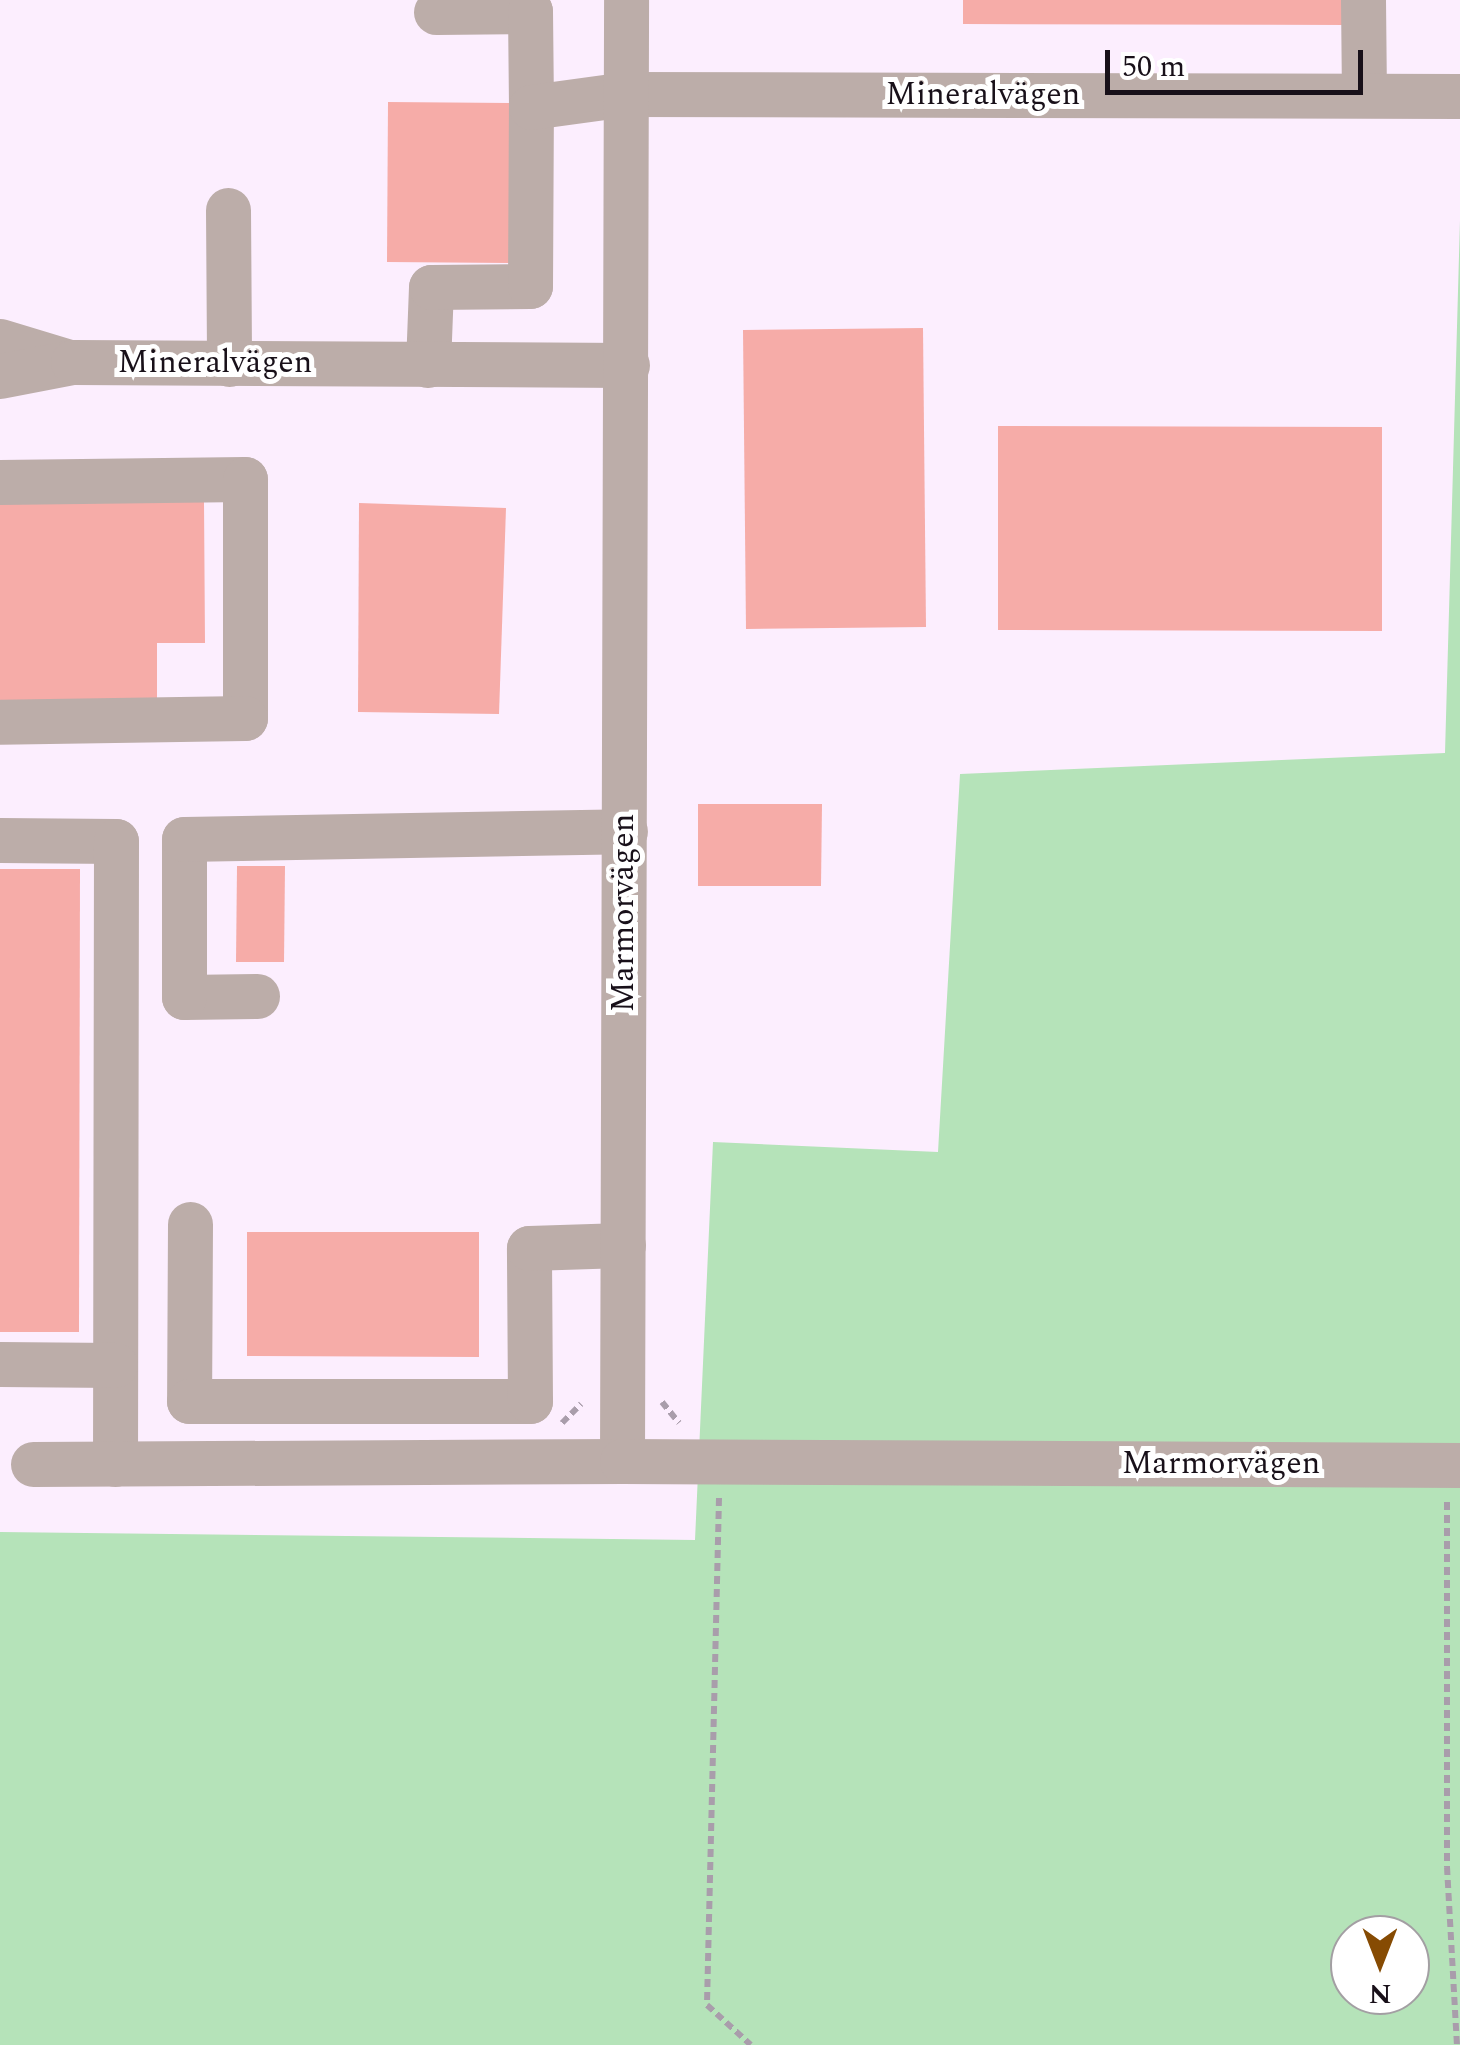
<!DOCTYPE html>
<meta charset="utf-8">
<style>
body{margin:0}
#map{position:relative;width:1460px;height:2045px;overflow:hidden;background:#fceefe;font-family:Spectral,serif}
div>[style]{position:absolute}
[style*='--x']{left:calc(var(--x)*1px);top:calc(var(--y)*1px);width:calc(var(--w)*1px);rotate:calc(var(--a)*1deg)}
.green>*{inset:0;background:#b5e3b9}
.building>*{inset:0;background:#f6aca8}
.path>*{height:6px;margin-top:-3px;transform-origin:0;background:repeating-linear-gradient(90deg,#a99dab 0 8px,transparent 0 13px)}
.minor>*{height:45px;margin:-22.5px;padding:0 22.5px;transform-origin:22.5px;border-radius:22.5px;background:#bcada9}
span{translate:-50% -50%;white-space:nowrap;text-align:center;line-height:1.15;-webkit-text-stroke:10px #fff;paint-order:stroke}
.street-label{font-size:32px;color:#181019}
.north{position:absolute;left:1330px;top:1915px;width:100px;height:100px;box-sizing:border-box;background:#fff;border:2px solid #a39fa3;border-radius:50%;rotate:180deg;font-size:28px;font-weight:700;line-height:40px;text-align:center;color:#181019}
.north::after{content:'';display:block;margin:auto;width:35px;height:45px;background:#864b03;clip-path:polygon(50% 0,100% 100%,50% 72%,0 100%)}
.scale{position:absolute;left:1105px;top:50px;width:258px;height:45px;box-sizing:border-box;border:5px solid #181019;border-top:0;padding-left:12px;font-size:30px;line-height:35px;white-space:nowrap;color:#181019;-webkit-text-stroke:8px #fff;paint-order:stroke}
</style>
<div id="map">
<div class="green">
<i style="clip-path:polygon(evenodd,1460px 220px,1460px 2045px,0 2045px,0 1532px,695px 1540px,713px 1142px,938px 1152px,960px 774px,1445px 753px,1460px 220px,1350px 1935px,1410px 1935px,1410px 1995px,1350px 1995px,1350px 1935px)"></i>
</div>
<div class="building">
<i style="clip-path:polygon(963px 0,1348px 0,1348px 25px,963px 24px)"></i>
<i style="clip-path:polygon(388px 102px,510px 103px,509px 263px,387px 262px)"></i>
<i style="clip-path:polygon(923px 328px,926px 627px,746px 629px,743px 330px)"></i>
<i style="clip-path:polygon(998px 426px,1382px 427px,1382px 631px,998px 630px)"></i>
<i style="clip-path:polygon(0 500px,204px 500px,205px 643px,157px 643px,157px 705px,0 706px)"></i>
<i style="clip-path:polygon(359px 503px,506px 508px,499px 714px,358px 712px)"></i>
<i style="clip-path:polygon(698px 804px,822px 804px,821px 886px,698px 886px)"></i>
<i style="clip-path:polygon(237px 866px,285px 866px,284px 962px,236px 962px)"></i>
<i style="clip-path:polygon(0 869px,80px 869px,79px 1332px,0 1332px)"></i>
<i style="clip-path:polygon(247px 1232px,479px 1232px,479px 1357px,247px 1356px)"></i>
</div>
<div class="path">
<i style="--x:662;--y:1402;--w:27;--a:51"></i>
<i style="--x:562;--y:1423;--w:27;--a:-45"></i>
<i style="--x:719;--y:1498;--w:507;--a:91.36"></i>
<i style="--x:707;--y:2005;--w:59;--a:42.3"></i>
<i style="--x:1447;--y:1502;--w:365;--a:90"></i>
<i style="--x:1447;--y:1867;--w:178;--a:86.8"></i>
</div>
<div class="minor">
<i style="--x:1363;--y:0;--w:95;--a:89.4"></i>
<i style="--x:436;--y:12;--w:94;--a:-0.6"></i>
<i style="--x:530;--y:11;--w:96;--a:89.4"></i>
<i style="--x:228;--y:210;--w:154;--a:89.6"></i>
<i style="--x:0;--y:341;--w:69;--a:16.9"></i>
<i style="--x:428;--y:365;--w:78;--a:-87.8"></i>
<i style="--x:431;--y:287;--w:99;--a:-0.6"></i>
<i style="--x:530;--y:286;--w:179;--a:-89.7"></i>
<i style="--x:531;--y:107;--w:96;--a:-7.8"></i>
<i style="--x:626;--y:94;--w:834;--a:0.14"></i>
<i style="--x:0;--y:376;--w:74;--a:-10.9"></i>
<i style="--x:73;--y:362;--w:554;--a:0.31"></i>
<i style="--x:0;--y:482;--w:245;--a:-0.7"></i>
<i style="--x:245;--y:479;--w:239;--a:90"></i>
<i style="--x:245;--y:718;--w:245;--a:179.1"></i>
<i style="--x:0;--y:840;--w:116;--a:0.5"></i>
<i style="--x:116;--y:841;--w:623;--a:90.09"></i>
<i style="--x:257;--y:996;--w:73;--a:179.2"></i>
<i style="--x:184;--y:997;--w:158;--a:-90"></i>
<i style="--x:184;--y:839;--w:441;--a:-1"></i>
<i style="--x:190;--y:1224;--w:177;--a:90.3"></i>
<i style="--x:189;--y:1401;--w:341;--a:0"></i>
<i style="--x:530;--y:1401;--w:153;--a:-90.4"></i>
<i style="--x:529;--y:1248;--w:94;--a:-1.8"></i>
<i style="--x:0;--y:1364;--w:115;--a:0.5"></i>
<i style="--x:622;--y:1461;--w:1461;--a:-89.84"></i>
<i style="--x:33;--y:1464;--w:589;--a:-0.29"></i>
<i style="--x:622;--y:1461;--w:838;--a:0.27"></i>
</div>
<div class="street-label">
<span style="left:983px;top:95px">Mineralvägen</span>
<span style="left:215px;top:363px">Mineralvägen</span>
<span style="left:624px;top:913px;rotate:-90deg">Marmorvägen</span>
<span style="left:1221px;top:1464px">Marmorvägen</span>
</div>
<div class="north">N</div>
<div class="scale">50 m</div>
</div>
